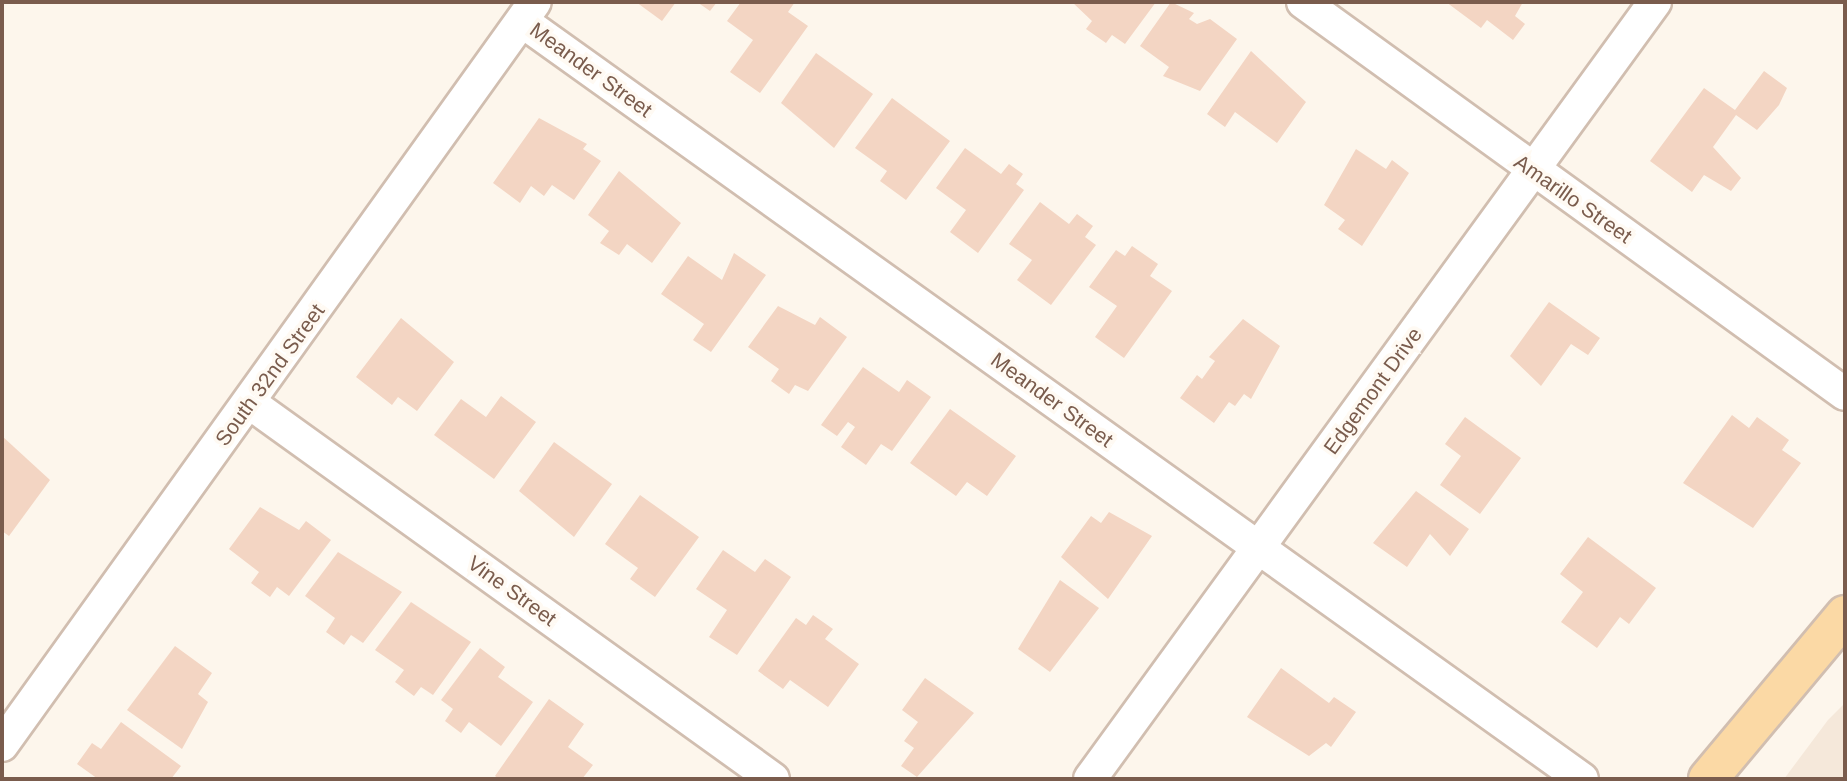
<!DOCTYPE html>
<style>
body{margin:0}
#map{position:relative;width:1847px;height:781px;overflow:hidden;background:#fdf6ec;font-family:Helvetica,sans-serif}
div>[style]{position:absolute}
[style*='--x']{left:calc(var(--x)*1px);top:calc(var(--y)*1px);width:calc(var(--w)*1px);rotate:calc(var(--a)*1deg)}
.residential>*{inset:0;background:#f5e8da}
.building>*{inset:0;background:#f3d5c3}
.roads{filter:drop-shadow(2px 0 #d1beb0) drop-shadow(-2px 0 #d1beb0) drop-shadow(0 2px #d1beb0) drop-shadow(0 -2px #d1beb0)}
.minor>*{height:32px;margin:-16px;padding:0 16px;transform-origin:16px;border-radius:16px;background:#fff}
.major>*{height:38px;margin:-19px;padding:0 19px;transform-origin:19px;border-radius:19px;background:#fbd9a5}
span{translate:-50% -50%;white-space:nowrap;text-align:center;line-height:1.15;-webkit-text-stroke:7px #fffaf3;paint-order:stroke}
.street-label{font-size:21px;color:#7a5c4d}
.frame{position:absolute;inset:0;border:4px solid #7a5c4d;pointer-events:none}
</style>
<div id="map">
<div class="residential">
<i style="clip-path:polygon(1845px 703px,1845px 779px,1784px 779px,1828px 720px)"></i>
</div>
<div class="building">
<i style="clip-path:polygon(636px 2px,676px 2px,662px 21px)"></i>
<i style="clip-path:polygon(697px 2px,717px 2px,710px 11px)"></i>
<i style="clip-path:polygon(741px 2px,795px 2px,788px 12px,808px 26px,760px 93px,730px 72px,753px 40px,727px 21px)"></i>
<i style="clip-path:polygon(1072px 2px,1156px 2px,1125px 44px,1112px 35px,1106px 43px,1086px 29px,1092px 21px)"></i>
<i style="clip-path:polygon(1171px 2px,1194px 13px,1189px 19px,1197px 24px,1210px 19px,1237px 39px,1200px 91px,1163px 76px,1169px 67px,1140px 46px)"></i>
<i style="clip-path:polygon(1446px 2px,1523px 2px,1515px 16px,1525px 24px,1513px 40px,1487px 20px,1481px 28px)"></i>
<i style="clip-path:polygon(1251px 51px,1306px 102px,1277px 143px,1235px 112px,1225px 127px,1207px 114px)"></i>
<i style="clip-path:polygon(816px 53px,873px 94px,834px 148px,781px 103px)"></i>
<i style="clip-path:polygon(1764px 71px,1787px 88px,1779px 105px,1757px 130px,1736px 115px,1713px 147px,1741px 178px,1731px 191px,1704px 175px,1692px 192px,1650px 161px,1704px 88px,1735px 110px)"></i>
<i style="clip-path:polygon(892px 98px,950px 141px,906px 200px,880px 181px,887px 171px,855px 148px)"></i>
<i style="clip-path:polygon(539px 118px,587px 144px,583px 149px,601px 161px,574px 200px,552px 185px,544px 196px,531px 186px,520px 203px,493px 183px)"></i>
<i style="clip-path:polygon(965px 148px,1001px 174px,1009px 164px,1023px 174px,1016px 184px,1024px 190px,978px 253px,950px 232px,966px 210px,936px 188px)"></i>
<i style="clip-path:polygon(1356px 149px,1386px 169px,1392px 160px,1409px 173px,1362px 246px,1338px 229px,1345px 220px,1324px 205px)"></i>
<i style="clip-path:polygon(619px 171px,681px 223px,652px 263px,627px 244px,619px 255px,600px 243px,609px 231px,588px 215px)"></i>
<i style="clip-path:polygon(1040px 202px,1069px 224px,1077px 214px,1093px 226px,1085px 237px,1096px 245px,1051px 305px,1017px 280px,1032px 260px,1009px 244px)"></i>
<i style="clip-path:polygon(1132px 246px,1158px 264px,1150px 276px,1172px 291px,1124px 358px,1095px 337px,1117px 306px,1089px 287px,1116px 250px,1125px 256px)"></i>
<i style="clip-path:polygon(734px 253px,766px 275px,711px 352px,693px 340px,704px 324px,661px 294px,688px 256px,722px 280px)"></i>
<i style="clip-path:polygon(1549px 302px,1600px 338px,1588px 355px,1571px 344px,1541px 386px,1510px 356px)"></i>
<i style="clip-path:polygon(778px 306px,815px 325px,820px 317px,847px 337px,808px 391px,795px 385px,789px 394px,771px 381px,779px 369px,748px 347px)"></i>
<i style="clip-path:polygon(401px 318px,454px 362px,417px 411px,398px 397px,392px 405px,356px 377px)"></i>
<i style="clip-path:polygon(1243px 319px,1280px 346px,1251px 399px,1244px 394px,1235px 406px,1229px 402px,1214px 423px,1180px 398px,1197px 375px,1202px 379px,1215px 361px,1209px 357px)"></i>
<i style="clip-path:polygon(863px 367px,899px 392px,907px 380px,931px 397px,892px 451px,881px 444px,866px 465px,841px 447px,855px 427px,848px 422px,837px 436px,821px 425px)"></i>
<i style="clip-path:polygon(501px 396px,536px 422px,494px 479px,434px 435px,461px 399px,486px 417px)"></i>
<i style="clip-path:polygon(950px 409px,1016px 456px,987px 496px,967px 482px,956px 496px,910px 463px)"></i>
<i style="clip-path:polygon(1732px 415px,1749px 428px,1757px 417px,1789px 440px,1782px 450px,1801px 463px,1753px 528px,1683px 483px)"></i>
<i style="clip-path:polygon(1465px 417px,1521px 458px,1480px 514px,1440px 485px,1461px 456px,1445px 444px)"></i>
<i style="clip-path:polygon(2px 436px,50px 480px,9px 536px,2px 531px)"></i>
<i style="clip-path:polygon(554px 442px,612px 484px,574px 537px,519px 491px)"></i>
<i style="clip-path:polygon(1416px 491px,1469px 529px,1450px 556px,1430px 534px,1407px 567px,1373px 543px)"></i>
<i style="clip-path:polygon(640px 495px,699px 537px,655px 597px,630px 579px,638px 568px,605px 544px)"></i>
<i style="clip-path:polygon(260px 507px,299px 530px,306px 521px,331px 540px,289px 596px,277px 587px,270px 597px,251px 583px,259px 572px,229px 549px)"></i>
<i style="clip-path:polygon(1109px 512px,1152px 536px,1108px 599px,1061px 557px,1091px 516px,1101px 523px)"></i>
<i style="clip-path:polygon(1588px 537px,1656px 588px,1629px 624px,1620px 617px,1597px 648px,1561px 622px,1583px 592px,1560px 574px)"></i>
<i style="clip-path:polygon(723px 550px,755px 572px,765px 559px,791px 577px,737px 655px,709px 637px,727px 610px,696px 589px)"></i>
<i style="clip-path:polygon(338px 552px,402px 592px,363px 643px,351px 635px,344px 645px,326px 632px,335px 618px,305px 596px)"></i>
<i style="clip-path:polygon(1060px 580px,1099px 608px,1050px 672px,1018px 649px)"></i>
<i style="clip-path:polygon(411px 602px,471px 642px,433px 695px,421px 687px,414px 696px,395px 682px,404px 670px,375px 650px)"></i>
<i style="clip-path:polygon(813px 615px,833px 629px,825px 639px,859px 664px,828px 707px,790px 680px,783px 689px,758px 671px,796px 618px,806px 625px)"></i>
<i style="clip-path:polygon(175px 646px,212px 673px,198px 694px,208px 702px,182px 749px,127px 710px)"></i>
<i style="clip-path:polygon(480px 648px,505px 667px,498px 677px,533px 702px,501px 746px,469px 722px,461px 733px,445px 721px,453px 709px,441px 700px)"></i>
<i style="clip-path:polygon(1281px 668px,1329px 703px,1334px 697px,1356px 712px,1331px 747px,1326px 743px,1309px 756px,1247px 717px)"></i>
<i style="clip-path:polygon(925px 678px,974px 713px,917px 777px,901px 766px,914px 748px,904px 741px,918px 722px,902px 710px)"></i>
<i style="clip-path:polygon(549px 699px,584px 724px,568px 747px,593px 765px,582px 779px,499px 779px,495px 776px)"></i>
<i style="clip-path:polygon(121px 722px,181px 766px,171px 779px,98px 779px,77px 764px,92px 743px,101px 749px)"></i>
</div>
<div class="roads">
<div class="minor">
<i style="--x:1303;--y:2;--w:669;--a:35.88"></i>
<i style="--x:522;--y:21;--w:1303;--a:35.57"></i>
<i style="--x:250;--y:403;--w:644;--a:35.71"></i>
<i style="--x:2;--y:745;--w:914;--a:-54.35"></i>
<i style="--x:1090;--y:779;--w:961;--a:-53.98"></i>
</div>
<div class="major">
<i style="--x:1708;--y:779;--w:214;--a:-50.1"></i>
</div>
</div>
<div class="street-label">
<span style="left:591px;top:70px;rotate:36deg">Meander Street</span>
<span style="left:1573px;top:199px;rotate:35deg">Amarillo Street</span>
<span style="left:270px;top:375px;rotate:-54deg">South 32nd Street</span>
<span style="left:1373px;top:391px;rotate:-54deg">Edgemont Drive</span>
<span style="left:1052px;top:400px;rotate:36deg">Meander Street</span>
<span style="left:512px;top:591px;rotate:36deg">Vine Street</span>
</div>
<div class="frame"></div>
</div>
